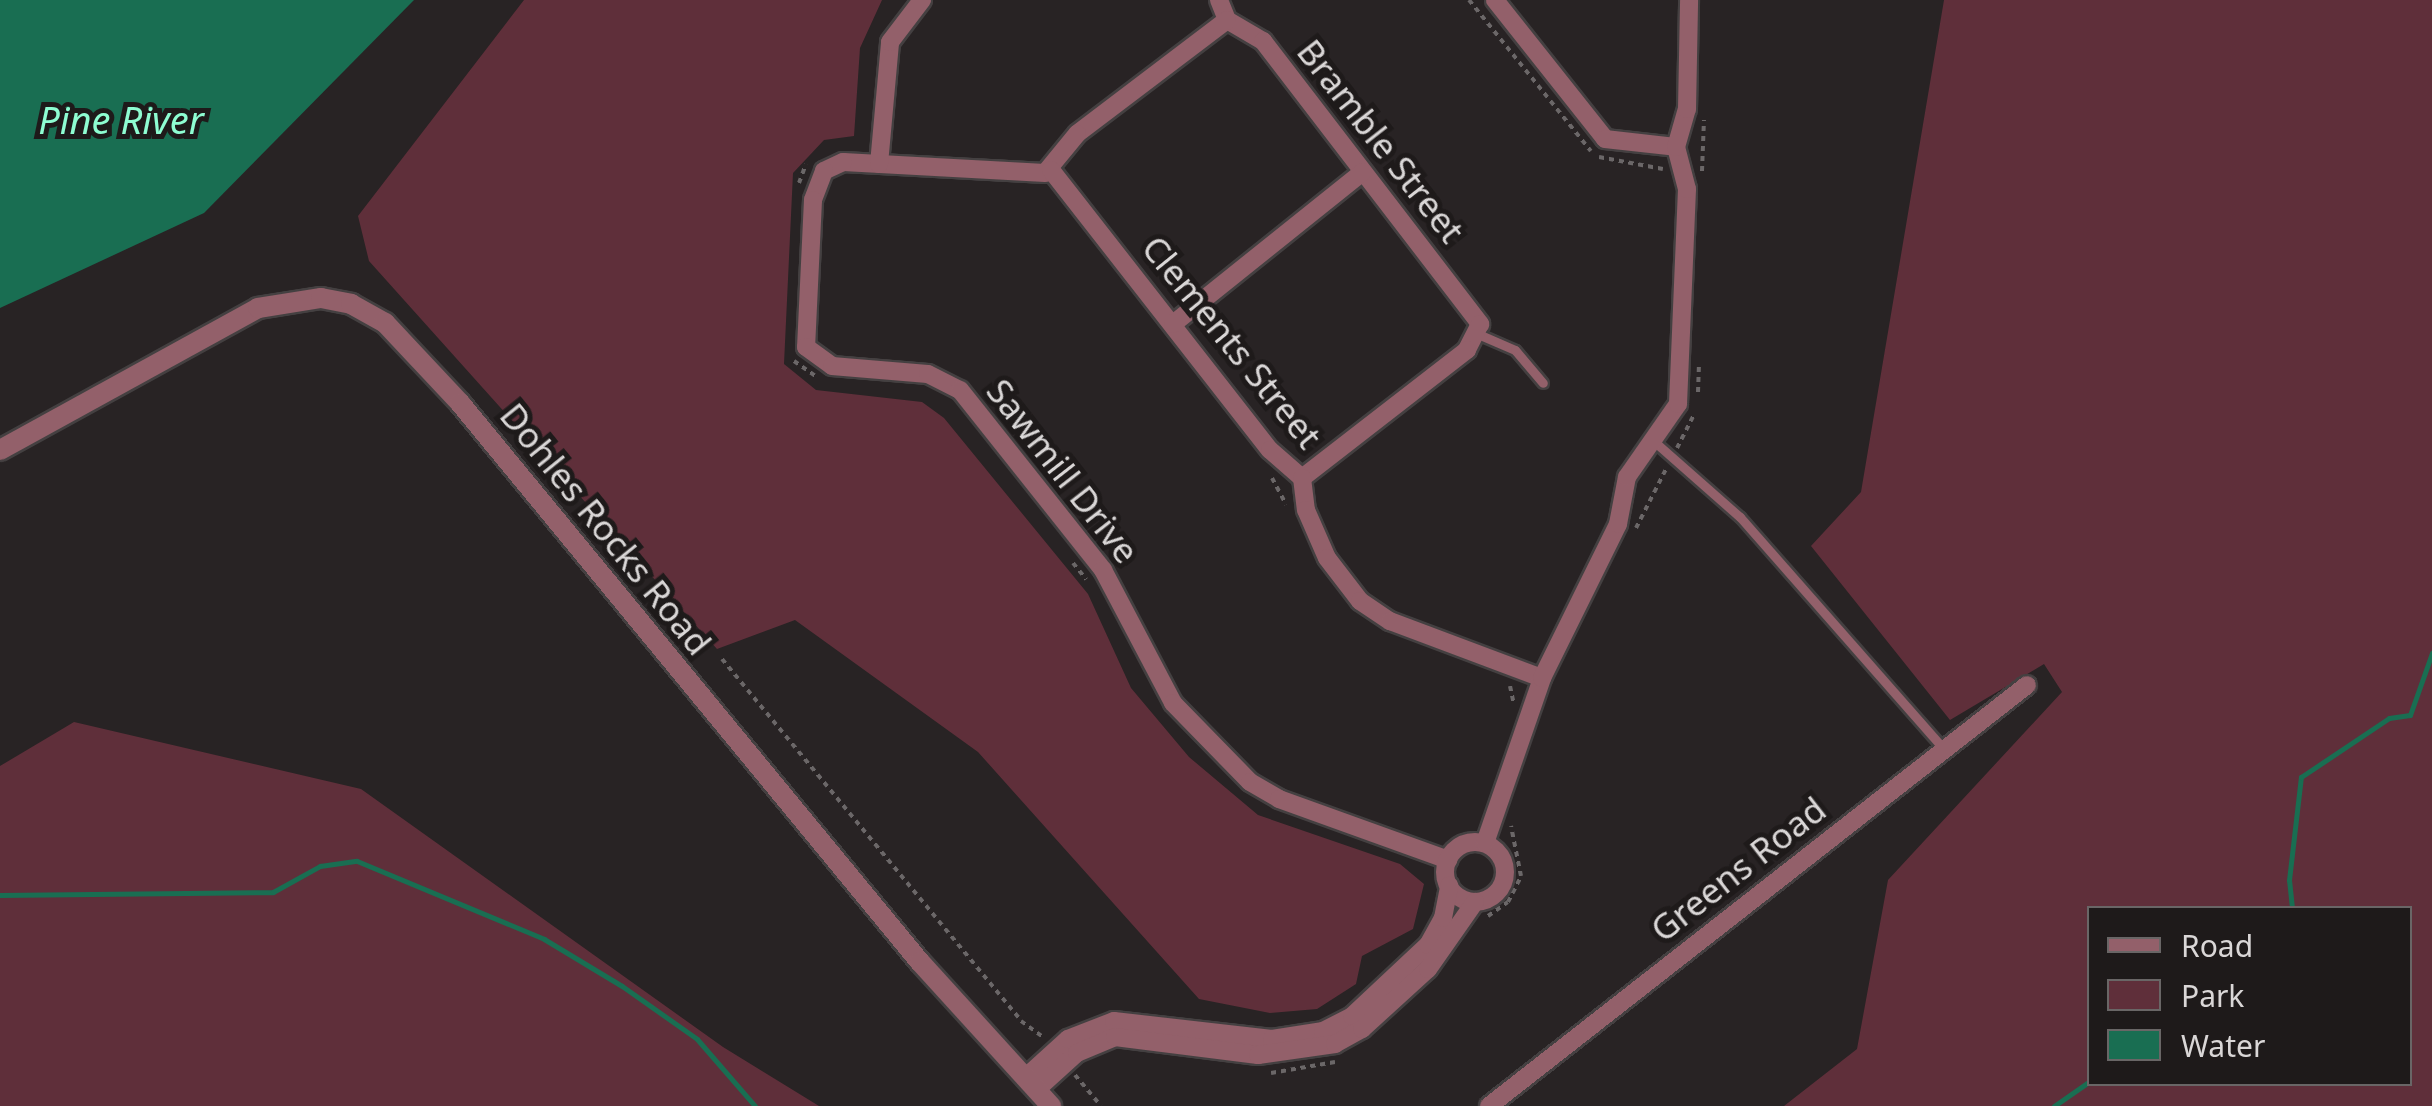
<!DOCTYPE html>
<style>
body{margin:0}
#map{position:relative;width:2432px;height:1106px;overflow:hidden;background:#282324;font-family:"Noto Sans",sans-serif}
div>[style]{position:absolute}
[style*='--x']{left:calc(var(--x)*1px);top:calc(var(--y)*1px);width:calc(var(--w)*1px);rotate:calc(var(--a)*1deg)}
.green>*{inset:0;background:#5f2f3a}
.water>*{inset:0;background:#196e52}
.stream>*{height:5px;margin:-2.5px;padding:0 2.5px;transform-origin:2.5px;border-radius:2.5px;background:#196e52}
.path>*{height:4px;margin-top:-2px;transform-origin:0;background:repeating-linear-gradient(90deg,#6b6768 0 5px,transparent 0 10px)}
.roads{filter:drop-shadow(2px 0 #444041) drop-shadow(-2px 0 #444041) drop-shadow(0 2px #444041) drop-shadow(0 -2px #444041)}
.service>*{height:9px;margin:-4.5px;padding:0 4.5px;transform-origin:4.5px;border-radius:4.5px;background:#93606a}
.minor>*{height:18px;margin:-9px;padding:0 9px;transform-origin:9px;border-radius:9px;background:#93606a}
.minor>.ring{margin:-9px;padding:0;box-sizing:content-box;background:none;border:18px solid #93606a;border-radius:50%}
.tertiary>*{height:20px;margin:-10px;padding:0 10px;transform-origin:10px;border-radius:10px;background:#93606a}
span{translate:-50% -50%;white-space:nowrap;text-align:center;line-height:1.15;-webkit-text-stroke:10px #1e1a1a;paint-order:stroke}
.street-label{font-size:35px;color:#dad7d7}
.water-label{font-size:38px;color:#8efdd2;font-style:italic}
.legend{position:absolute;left:2087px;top:906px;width:325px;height:180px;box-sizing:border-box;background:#1e1a1a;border:2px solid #696666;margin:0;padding:12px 18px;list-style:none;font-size:30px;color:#dad7d7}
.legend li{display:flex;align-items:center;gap:20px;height:50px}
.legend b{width:50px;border:2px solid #696666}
</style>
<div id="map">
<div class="green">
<i style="clip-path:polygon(524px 0,882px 0,860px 48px,854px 136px,824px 140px,793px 173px,784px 364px,816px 390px,922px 402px,944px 418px,1088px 594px,1131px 688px,1189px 757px,1258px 815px,1400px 864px,1424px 884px,1413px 929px,1362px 956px,1356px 984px,1317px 1009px,1270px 1013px,1199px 999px,978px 752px,795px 620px,717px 649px,369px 261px,358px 216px)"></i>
<i style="clip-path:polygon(evenodd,1944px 0,2432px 0,2432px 1106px,1784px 1106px,1857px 1049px,1888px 880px,2062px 692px,2044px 664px,1950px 720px,1811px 546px,1861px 492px,1944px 0,2090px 908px,2410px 908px,2410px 1084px,2090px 1084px,2090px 908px)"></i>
<i style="clip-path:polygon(74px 722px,361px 789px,723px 1047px,819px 1106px,0 1106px,0 766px)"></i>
</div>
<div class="water">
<i style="clip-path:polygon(0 0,414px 0,204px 213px,0 308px)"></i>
</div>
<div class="stream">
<i style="--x:0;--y:895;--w:273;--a:-0.6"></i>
<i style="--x:273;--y:892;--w:54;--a:-29"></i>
<i style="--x:320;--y:866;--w:37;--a:-8"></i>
<i style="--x:357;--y:861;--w:203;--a:22.6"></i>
<i style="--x:544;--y:939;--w:91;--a:31.1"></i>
<i style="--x:622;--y:986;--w:92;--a:35.2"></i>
<i style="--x:697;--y:1039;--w:89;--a:49.1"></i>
<i style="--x:2292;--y:908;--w:28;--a:-96"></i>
<i style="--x:2289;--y:880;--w:104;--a:-83.4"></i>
<i style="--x:2301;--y:777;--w:106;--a:-33.8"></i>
<i style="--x:2389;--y:718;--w:21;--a:-8"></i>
<i style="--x:2410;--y:715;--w:66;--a:-70.5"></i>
<i style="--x:2054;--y:1106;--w:44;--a:-34.8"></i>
</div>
<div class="path">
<i style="--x:1469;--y:0;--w:194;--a:51.1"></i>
<i style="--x:1599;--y:157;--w:65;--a:10.6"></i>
<i style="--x:1702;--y:171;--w:51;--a:-87.8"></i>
<i style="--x:799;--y:183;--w:20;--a:-70"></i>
<i style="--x:794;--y:361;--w:29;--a:35"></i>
<i style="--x:1698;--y:392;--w:25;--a:-88"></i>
<i style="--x:1677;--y:448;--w:36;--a:-63"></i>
<i style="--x:1272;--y:478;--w:30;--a:62"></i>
<i style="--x:1636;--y:528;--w:66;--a:-63"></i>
<i style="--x:1073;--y:563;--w:21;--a:51"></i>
<i style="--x:722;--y:659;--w:470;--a:50.4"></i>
<i style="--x:1021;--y:1021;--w:27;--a:36"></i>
<i style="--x:1510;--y:686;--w:19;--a:78"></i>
<i style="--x:1488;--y:916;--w:24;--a:-35"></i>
<i style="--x:1508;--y:902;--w:29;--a:-63"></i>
<i style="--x:1521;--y:876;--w:51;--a:-101.3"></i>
<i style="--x:1271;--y:1073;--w:65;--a:-9.8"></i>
<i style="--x:1075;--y:1075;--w:40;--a:50"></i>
</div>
<div class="roads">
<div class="service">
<i style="--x:1478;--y:334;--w:40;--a:23.4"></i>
<i style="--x:1515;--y:350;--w:43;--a:49.7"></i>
<i style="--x:1656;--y:443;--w:112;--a:41.4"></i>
<i style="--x:1740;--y:517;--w:309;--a:48.7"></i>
</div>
<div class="minor">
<i style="--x:1219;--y:0;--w:22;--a:68"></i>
<i style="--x:1227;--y:20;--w:42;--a:30.3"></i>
<i style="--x:1263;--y:41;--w:357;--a:52.5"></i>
<i style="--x:1480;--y:324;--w:29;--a:117"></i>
<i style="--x:1467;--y:350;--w:209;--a:142.2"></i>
<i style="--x:1495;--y:0;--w:177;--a:51.6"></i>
<i style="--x:1605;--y:139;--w:71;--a:6.4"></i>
<i style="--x:1227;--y:20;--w:188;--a:142.8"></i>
<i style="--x:1077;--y:134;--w:50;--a:129.4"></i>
<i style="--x:1045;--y:173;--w:202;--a:-176.9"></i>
<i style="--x:843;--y:162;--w:21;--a:155"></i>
<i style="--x:824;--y:171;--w:31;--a:111"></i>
<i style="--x:813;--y:200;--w:147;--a:92.7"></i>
<i style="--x:806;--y:347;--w:32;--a:36"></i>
<i style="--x:832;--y:366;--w:96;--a:4.8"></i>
<i style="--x:928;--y:374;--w:36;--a:27"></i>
<i style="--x:960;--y:390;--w:230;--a:51.5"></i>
<i style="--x:1103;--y:570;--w:150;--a:62.2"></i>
<i style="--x:1173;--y:703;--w:110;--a:45.7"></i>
<i style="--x:1250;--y:782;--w:34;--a:30"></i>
<i style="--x:1279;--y:799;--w:180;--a:19.8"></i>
<i style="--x:879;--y:164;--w:122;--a:-84.8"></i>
<i style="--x:890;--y:42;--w:53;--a:-52.7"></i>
<i style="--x:1051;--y:170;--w:355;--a:52"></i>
<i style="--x:1270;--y:450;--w:43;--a:41.2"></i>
<i style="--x:1302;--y:478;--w:32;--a:83"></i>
<i style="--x:1306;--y:510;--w:52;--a:66.4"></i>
<i style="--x:1327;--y:558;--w:54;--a:52.5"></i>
<i style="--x:1360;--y:601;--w:36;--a:34"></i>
<i style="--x:1390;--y:621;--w:162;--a:20.6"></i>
<i style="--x:1173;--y:324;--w:243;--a:-38.7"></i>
<i class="ring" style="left:1445px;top:842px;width:42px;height:42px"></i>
<i style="--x:1485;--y:843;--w:175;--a:-70.9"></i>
<i style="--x:1542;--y:678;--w:172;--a:-63.7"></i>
<i style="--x:1618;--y:524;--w:48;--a:-79.2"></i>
<i style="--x:1627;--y:477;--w:89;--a:-55.1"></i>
<i style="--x:1678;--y:404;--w:215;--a:-87.6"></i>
<i style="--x:1687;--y:189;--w:43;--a:-104.7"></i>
<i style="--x:1676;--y:147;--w:40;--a:-74"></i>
<i style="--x:1687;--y:109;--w:109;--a:-88.9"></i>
<i style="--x:1025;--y:1078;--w:58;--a:-42.2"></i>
<i style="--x:1068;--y:1039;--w:49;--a:-21.4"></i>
<i style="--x:1114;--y:1021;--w:159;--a:6.5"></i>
<i style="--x:1272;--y:1039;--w:52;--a:-8.9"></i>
<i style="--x:1323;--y:1031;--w:33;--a:-27"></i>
<i style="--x:1352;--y:1016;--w:104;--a:-43.1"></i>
<i style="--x:1428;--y:945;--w:31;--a:-61"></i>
<i style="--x:1443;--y:918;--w:33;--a:-79"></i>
<i style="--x:1036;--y:1090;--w:55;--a:-42.1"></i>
<i style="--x:1077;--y:1053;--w:41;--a:-22.8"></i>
<i style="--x:1115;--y:1037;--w:144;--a:7.2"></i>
<i style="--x:1258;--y:1055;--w:78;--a:-8.1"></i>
<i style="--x:1335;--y:1044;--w:31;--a:-29"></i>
<i style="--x:1362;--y:1029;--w:89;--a:-42.3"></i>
<i style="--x:1428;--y:969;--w:82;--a:-55"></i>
<i style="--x:1489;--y:1106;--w:683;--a:-38.04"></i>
</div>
<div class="tertiary">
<i style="--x:0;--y:450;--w:294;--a:-28.8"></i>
<i style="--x:258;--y:308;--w:64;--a:-9"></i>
<i style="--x:321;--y:298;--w:31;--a:11"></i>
<i style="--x:351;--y:304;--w:39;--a:29"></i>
<i style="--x:385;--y:323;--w:110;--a:46.8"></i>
<i style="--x:460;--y:403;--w:724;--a:50.55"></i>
<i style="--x:920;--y:962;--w:195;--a:47.7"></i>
</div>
</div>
<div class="street-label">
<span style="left:1381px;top:141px;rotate:52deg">Bramble Street</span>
<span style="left:1232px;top:342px;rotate:51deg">Clements Street</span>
<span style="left:1063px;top:471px;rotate:52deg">Sawmill Drive</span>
<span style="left:606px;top:529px;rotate:51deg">Dohles Rocks Road</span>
<span style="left:1738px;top:869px;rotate:-38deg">Greens Road</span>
</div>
<div class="water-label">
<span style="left:121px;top:120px">Pine River</span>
</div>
<ul class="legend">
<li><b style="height:12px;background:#93606a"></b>Road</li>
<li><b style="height:28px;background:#5f2f3a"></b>Park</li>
<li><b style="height:28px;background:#196e52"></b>Water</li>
</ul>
</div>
